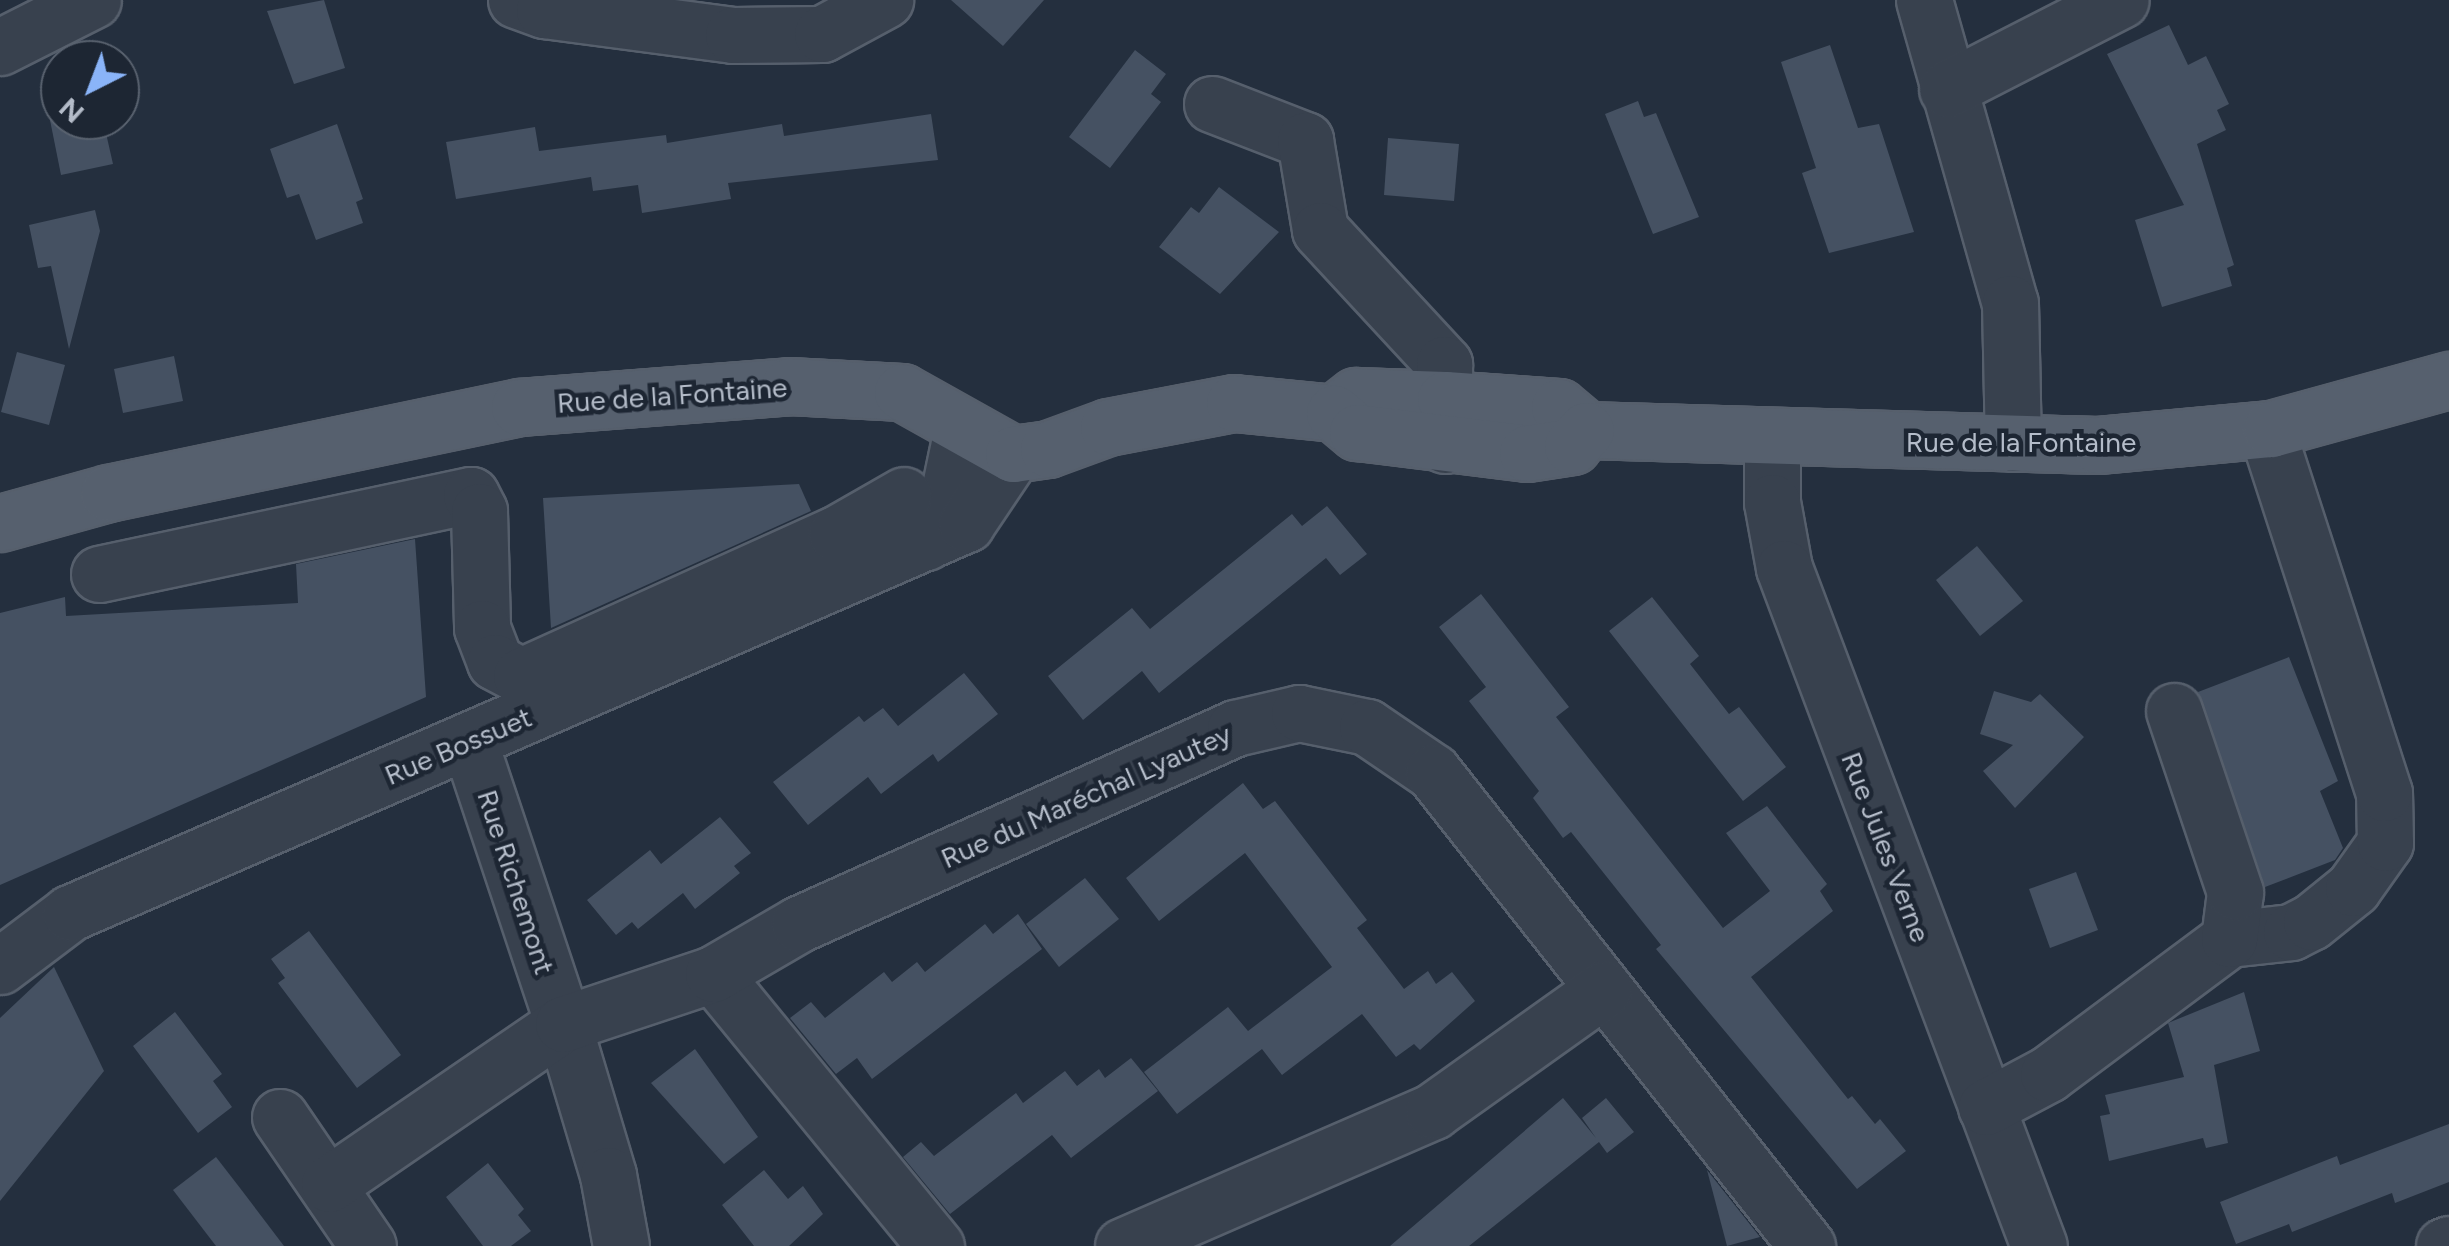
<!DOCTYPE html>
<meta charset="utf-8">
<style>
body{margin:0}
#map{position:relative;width:2449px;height:1246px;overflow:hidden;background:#242f3e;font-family:Figtree,sans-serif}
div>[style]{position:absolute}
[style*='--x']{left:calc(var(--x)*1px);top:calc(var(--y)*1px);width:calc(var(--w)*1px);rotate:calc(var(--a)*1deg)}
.building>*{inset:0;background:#455162}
.roads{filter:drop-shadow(2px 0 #565f6c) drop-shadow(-2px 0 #565f6c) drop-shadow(0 2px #565f6c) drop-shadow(0 -2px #565f6c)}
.minor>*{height:55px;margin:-27.5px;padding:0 27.5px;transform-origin:27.5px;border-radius:27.5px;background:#38414e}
.major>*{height:55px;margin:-27.5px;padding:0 27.5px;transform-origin:27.5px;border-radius:27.5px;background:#56606e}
span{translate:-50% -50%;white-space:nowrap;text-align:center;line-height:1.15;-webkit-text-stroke:9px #1d2633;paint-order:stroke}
.street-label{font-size:28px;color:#b4bcc9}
.north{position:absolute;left:40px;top:40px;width:100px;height:100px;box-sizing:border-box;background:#1d2633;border:2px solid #59626f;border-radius:50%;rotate:222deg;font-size:28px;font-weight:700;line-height:40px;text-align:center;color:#b4bcc9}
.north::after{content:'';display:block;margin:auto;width:35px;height:45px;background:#8ab4f8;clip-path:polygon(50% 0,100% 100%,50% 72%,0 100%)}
</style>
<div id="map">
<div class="building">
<i style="clip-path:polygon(324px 0,345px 68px,294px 84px,267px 11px)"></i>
<i style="clip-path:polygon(951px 0,1044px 0,1003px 46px)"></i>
<i style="clip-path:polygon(2169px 25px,2188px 65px,2206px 56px,2229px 104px,2217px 110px,2226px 130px,2197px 144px,2234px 265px,2227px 268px,2232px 286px,2162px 307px,2135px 220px,2184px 205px,2107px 54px)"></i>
<i style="clip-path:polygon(1830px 45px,1858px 128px,1879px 124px,1914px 232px,1829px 253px,1802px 173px,1816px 168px,1781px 62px)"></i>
<i style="clip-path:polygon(1135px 50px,1166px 74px,1151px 94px,1161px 102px,1110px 168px,1069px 137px)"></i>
<i style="clip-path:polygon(1638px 101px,1644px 117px,1656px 113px,1699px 217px,1653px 234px,1605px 114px)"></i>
<i style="clip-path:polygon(931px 114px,938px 160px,728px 183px,731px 199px,642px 213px,638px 185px,593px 191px,591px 177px,456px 199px,446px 142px,535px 127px,539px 151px,666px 135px,667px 143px,782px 124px,784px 136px)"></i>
<i style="clip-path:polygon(50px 120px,103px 120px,113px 164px,61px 175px)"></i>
<i style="clip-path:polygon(337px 124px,363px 199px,356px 202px,363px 223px,316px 240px,299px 194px,287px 198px,270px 149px)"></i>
<i style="clip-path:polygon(1388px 138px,1459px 144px,1454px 201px,1384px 195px)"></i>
<i style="clip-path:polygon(1219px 187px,1279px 232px,1220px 294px,1159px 247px,1191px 207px,1199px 213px)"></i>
<i style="clip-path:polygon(95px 210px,100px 231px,69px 349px,51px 266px,38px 268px,29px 225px)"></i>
<i style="clip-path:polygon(17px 352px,65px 365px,49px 425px,1px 412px)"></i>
<i style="clip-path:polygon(174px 356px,183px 401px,123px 413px,114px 369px)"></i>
<i style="clip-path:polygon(799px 484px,811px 511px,551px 628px,543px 498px)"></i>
<i style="clip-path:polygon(1327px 506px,1367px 554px,1340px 575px,1326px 558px,1159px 693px,1142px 671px,1083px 720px,1048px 676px,1132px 608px,1150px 629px,1292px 514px,1302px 526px)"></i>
<i style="clip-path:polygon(415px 539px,426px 697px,0 885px,0 613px,65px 597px,66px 616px,298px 603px,296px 564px)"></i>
<i style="clip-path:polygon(1977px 546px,2023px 601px,1980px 636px,1936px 580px)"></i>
<i style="clip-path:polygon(1481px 594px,1569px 707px,1556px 717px,1723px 928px,1770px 891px,1726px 833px,1767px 806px,1827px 884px,1820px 891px,1833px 911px,1751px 977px,1848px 1099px,1852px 1096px,1875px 1124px,1880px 1119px,1906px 1151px,1857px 1189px,1656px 949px,1661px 945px,1571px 832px,1563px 838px,1533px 798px,1539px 791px,1469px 701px,1486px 687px,1439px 627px)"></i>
<i style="clip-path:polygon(1652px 597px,1699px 656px,1690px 664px,1729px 714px,1739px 707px,1786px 767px,1743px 801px,1609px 631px)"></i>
<i style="clip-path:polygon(2289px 657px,2338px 781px,2320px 791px,2343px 848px,2335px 860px,2265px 887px,2198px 692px)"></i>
<i style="clip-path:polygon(964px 673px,998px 714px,938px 762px,933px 754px,881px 794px,868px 777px,808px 825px,773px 782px,859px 716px,864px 722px,883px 708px,898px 726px)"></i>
<i style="clip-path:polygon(1994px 691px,2031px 702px,2040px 694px,2084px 737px,2015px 808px,1983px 771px,2013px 745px,1980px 734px)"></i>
<i style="clip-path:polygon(1243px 783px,1263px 809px,1275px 801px,1367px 920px,1357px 928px,1404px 989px,1428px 971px,1436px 984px,1452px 972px,1475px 1001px,1420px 1050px,1414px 1044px,1396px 1057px,1362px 1014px,1282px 1075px,1262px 1049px,1177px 1114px,1144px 1072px,1228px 1007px,1248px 1031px,1332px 967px,1245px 853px,1159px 921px,1126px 878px)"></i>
<i style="clip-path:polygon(720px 817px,751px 853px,734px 866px,740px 873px,695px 909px,683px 893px,638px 929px,632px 922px,616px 935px,587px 900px,650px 850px,661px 864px)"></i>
<i style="clip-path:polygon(2076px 872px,2098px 930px,2050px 948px,2029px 889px)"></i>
<i style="clip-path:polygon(1085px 878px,1119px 919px,1059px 967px,1026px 924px)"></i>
<i style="clip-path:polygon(1018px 914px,1042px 949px,872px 1079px,857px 1058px,836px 1074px,790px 1018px,811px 1002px,825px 1018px,884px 972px,892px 982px,917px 962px,925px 972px,985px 924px,993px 934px)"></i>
<i style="clip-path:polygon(309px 931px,401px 1055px,357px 1088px,278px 983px,285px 978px,271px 959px)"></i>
<i style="clip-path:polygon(54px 967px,104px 1071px,0 1201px,0 1018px)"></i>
<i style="clip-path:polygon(2244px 992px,2260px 1051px,2214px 1065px,2228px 1143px,2206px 1148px,2203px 1138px,2109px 1161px,2100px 1116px,2110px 1114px,2105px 1095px,2184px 1077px,2168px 1023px)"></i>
<i style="clip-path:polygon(175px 1012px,222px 1074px,213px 1081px,232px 1107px,198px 1133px,133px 1046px)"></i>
<i style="clip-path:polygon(695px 1049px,758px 1137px,724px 1164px,651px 1083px)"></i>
<i style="clip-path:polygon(1131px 1058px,1158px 1091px,1071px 1158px,1052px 1135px,950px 1214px,903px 1157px,921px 1142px,934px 1156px,1016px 1093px,1023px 1103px,1065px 1071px,1077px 1086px,1099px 1069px,1105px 1078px)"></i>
<i style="clip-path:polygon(1563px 1098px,1596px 1138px,1582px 1118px,1606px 1098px,1634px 1132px,1607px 1153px,1599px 1142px,1469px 1246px,1390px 1246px)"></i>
<i style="clip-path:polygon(2449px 1124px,2449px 1182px,2395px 1203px,2392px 1193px,2292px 1232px,2289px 1224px,2236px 1244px,2220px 1202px,2337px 1156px,2340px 1165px)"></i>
<i style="clip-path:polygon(216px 1157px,240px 1188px,284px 1246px,216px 1246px,173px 1190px)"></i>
<i style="clip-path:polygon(488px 1163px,524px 1209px,518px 1215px,531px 1231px,511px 1246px,483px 1246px,446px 1197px)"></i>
<i style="clip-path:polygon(764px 1170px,788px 1199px,803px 1186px,823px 1214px,789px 1246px,754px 1246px,722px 1205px)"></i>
<i style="clip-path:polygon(1707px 1170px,1760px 1237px,1727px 1246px)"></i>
</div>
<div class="roads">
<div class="minor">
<i style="--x:516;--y:0;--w:30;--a:20"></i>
<i style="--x:544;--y:10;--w:191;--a:7.5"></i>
<i style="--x:733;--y:35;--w:89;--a:-0.6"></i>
<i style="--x:822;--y:34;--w:72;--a:-28.4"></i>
<i style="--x:1924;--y:0;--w:315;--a:74.2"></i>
<i style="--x:2010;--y:303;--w:140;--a:88.8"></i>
<i style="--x:0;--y:47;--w:104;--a:-26.8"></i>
<i style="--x:1947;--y:89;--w:195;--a:-27.1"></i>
<i style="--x:1212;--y:104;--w:100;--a:21.2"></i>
<i style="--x:1305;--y:140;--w:91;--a:80.5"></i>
<i style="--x:1320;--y:230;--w:183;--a:47.2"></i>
<i style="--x:1444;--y:364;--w:81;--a:89.3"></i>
<i style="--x:1772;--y:439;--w:63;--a:90"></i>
<i style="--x:1772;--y:502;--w:67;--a:79.7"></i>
<i style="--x:1784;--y:568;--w:724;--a:69.39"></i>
<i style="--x:926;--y:542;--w:51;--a:-64.4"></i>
<i style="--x:948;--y:496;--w:68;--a:-78.2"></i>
<i style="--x:99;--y:574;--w:380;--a:-12"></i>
<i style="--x:471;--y:495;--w:18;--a:63"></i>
<i style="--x:479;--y:511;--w:117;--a:88.5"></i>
<i style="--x:482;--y:628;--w:36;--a:69"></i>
<i style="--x:495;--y:662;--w:30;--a:28"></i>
<i style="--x:521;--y:676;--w:346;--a:-24.3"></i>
<i style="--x:836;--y:534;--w:78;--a:-29.8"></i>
<i style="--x:469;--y:741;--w:298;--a:71.6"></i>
<i style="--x:563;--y:1024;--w:158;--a:73.4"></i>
<i style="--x:608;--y:1175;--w:72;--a:79.6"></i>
<i style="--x:2229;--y:939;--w:62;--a:-6.4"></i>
<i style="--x:2291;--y:932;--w:22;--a:-27"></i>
<i style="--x:2311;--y:922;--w:54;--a:-39"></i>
<i style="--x:2353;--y:888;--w:55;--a:-54.6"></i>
<i style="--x:2385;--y:843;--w:50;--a:-91.1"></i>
<i style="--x:2384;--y:793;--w:381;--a:-107.9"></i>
<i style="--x:0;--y:966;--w:88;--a:-37.1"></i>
<i style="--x:70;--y:913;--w:977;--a:-23.47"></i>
<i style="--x:966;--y:524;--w:84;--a:-56.1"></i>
<i style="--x:713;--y:974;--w:352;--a:50.7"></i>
<i style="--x:1986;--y:1107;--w:70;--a:-28"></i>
<i style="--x:2048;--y:1074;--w:226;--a:-36.7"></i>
<i style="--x:2229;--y:939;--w:47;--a:-82.7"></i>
<i style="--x:2235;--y:892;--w:191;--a:-108.6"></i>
<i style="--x:280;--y:1117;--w:156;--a:55.7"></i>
<i style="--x:329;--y:1184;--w:283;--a:-34.4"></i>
<i style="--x:563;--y:1024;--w:158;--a:-18.4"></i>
<i style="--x:713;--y:974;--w:99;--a:-30.2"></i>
<i style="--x:799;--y:924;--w:478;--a:-24.2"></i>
<i style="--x:1235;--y:728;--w:66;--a:-13.2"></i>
<i style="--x:1299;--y:713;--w:69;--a:11.6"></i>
<i style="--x:1367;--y:727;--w:80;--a:34.3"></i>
<i style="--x:1433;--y:772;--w:604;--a:51.73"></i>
<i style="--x:1123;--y:1246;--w:338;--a:-23.5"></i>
<i style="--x:1433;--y:1111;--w:210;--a:-35.5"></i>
<i style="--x:2444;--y:1246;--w:5;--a:-22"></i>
</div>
<div class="major">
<i style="--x:1334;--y:413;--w:28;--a:-38"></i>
<i style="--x:1356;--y:396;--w:89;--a:1.9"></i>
<i style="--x:1445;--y:399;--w:114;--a:4"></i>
<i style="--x:1559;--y:407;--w:35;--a:40"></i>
<i style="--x:1586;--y:430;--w:512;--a:1.68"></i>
<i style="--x:2098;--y:445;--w:174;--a:-5.3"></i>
<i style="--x:2271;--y:429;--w:185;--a:-15.4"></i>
<i style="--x:0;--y:523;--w:112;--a:-15.5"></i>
<i style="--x:108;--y:493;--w:420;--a:-11.8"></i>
<i style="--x:519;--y:407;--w:271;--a:-4.4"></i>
<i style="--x:789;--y:386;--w:113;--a:3"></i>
<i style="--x:902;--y:392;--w:127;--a:29.2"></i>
<i style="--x:1013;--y:454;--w:35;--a:-8"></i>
<i style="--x:1048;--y:449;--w:64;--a:-20.1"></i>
<i style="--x:1108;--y:427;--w:128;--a:-10.8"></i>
<i style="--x:1234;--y:403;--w:100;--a:5.7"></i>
<i style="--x:1334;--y:413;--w:30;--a:40"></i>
<i style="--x:1357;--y:432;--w:171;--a:7"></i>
<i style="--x:1527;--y:453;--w:46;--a:-8.8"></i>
<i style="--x:1572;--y:446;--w:21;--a:-49"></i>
</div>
</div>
<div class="street-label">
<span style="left:672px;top:395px;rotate:-4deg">Rue de la Fontaine</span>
<span style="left:2021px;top:442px">Rue de la Fontaine</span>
<span style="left:458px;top:746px;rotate:-23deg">Rue Bossuet</span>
<span style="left:1086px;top:796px;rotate:-24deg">Rue du Maréchal Lyautey</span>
<span style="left:1886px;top:847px;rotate:69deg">Rue Jules Verne</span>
<span style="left:516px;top:882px;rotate:72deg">Rue Richemont</span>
</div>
<div class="north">N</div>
</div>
